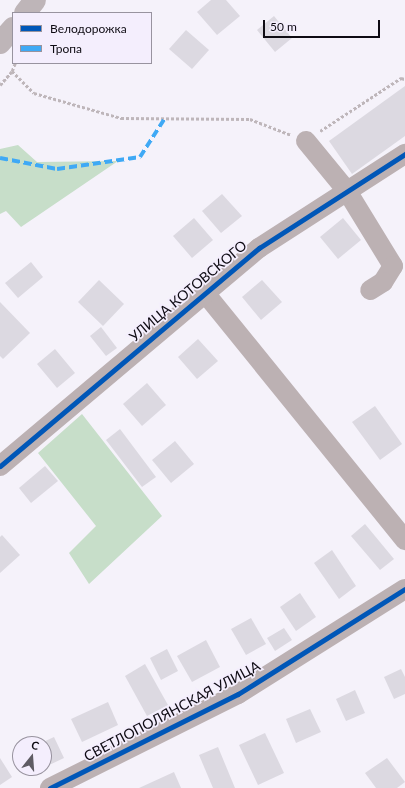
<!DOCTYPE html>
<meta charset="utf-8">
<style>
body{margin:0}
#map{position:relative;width:405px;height:788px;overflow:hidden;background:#f5f2fa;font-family:Lato,sans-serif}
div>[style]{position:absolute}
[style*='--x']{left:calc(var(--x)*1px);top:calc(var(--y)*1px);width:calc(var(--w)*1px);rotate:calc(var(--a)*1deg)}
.green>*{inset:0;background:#c7dec9}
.building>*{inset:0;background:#dcd9e1}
.path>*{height:2.5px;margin-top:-1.25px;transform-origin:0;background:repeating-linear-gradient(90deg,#beb6ba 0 3px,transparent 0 5px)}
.minor>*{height:20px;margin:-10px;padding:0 10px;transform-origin:10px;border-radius:10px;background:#bcb1b3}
.major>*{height:22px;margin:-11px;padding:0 11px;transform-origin:11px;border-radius:11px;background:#beb5b8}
.quiet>*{height:4px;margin-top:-2px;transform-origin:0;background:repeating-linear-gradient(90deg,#3fa9f5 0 8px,transparent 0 12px)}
.cycleway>*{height:5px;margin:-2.5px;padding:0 2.5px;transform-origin:2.5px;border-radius:2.5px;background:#0057b8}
span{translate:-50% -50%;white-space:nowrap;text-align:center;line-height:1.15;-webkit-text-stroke:3.5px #f4eefd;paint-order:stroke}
.street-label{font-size:14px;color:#0e0b13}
.legend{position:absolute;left:12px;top:12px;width:140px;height:52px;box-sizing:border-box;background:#f4eefd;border:1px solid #98939f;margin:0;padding:5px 7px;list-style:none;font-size:12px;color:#0e0b13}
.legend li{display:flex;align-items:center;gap:8px;height:20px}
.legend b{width:20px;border:1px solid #98939f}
.north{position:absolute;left:12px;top:736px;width:40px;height:40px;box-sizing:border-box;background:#f4eefd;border:1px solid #98939f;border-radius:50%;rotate:17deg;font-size:11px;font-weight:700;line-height:16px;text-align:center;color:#0e0b13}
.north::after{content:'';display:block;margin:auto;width:14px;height:18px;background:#5f5c64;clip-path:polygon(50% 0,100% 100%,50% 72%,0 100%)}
.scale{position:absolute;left:263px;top:20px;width:117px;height:18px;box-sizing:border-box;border:2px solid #0e0b13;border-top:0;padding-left:5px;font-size:12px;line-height:14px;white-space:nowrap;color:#0e0b13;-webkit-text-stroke:3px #f4eefd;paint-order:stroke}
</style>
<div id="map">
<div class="green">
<i style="clip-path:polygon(18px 145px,37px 162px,118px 161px,21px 227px,6px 211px,0 214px,0 149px)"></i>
<i style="clip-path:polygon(82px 414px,162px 516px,89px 584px,69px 553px,96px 526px,38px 453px)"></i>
</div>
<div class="building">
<i style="clip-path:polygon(211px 0,226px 0,240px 16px,217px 35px,197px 12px)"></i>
<i style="clip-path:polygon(274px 16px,292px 38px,275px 52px,257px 30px)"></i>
<i style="clip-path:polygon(186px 30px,209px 50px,192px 69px,169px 49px)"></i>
<i style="clip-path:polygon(405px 86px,405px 136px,352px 174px,329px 141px)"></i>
<i style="clip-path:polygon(222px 194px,242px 216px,221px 233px,202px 211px)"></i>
<i style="clip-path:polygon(194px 218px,213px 240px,192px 258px,173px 236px)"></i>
<i style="clip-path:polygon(343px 218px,361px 240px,338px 259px,320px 237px)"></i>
<i style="clip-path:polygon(31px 262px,43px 277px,18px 298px,5px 283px)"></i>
<i style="clip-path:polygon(99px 280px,124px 304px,103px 326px,78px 302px)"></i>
<i style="clip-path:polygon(262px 280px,282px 302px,261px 320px,242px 297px)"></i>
<i style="clip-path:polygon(0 302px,30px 333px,3px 359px,0 356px)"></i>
<i style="clip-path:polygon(101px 327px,117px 348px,106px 356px,90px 336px)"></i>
<i style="clip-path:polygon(198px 339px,218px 361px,197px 379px,178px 357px)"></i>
<i style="clip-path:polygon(55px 349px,75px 373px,57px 388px,37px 364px)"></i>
<i style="clip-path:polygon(147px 383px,166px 405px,142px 426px,123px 404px)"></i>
<i style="clip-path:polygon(375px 406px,402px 444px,380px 460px,352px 422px)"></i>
<i style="clip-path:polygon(120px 429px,156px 477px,142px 487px,106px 440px)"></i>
<i style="clip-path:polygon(175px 441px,194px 464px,171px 483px,152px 460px)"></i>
<i style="clip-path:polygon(45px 466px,58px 481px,31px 503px,19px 488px)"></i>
<i style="clip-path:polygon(365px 524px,394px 559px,380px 570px,351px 536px)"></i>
<i style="clip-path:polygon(2px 535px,20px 555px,0 573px,0 537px)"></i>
<i style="clip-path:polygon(332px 550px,356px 586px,339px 599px,314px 563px)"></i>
<i style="clip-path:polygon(300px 593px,316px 617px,296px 631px,280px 607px)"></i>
<i style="clip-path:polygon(251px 618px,266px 644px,246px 655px,231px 629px)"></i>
<i style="clip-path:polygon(284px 628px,292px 640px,275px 651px,267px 638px)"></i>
<i style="clip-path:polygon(206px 640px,220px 667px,192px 682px,177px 656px)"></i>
<i style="clip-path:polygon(167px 649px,178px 671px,161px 680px,150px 658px)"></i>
<i style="clip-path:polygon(145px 664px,168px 705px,147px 716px,125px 676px)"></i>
<i style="clip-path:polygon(401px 669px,405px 677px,405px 694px,394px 699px,384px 677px)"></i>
<i style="clip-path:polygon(355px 690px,365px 713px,346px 721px,336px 699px)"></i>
<i style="clip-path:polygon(108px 702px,118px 725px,82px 742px,71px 719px)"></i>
<i style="clip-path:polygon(310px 709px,321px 732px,296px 743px,286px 719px)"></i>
<i style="clip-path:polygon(265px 733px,284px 773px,258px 785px,239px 745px)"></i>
<i style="clip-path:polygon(54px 737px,64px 758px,45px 767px,44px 744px,39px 744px)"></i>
<i style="clip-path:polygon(218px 747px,235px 788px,213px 788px,199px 755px)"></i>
<i style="clip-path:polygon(0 758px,12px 777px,0 785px)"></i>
<i style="clip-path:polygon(387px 758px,405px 782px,397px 788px,376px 788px,365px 773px)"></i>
<i style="clip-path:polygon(174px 772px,181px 788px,139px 788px)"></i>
</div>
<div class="path">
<i style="--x:12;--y:71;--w:31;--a:45"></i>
<i style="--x:34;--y:93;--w:91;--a:16"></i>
<i style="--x:121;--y:118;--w:129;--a:0.4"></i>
<i style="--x:250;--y:119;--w:44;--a:21.3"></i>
<i style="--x:0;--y:85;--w:18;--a:-49"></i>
<i style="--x:12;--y:71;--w:9;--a:-69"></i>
<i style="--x:320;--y:131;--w:97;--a:-33.2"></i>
<i style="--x:401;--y:78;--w:4;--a:14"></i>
</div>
<div class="minor">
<i style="--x:306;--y:141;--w:65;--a:50.6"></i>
<i style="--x:347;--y:191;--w:88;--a:58.5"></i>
<i style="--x:393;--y:266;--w:19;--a:122"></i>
<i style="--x:383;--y:282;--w:15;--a:148"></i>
<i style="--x:205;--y:293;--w:318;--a:51"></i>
<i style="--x:0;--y:466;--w:339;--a:-40.1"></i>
<i style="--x:259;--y:248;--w:174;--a:-32.8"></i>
<i style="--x:50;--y:788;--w:210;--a:-26.6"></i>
<i style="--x:238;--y:694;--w:197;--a:-32.2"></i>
</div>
<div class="major">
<i style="--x:25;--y:13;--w:16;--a:-52"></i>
<i style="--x:0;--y:43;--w:20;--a:-49"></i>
</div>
<div class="quiet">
<i style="--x:0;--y:158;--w:58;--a:10.9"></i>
<i style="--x:57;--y:169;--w:84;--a:-8.2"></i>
<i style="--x:140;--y:157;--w:46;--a:-57.3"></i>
</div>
<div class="cycleway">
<i style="--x:0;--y:466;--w:339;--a:-40.1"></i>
<i style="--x:259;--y:248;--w:174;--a:-32.8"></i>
<i style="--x:50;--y:788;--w:210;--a:-26.6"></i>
<i style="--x:238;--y:694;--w:197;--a:-32.2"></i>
</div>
<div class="street-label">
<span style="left:188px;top:291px;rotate:-40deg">УЛИЦА КОТОВСКОГО</span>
<span style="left:172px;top:711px;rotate:-28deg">СВЕТЛОПОЛЯНСКАЯ УЛИЦА</span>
</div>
<ul class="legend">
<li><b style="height:5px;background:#0057b8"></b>Велодорожка</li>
<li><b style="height:5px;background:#3fa9f5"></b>Тропа</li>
</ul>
<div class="north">С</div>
<div class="scale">50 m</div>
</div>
